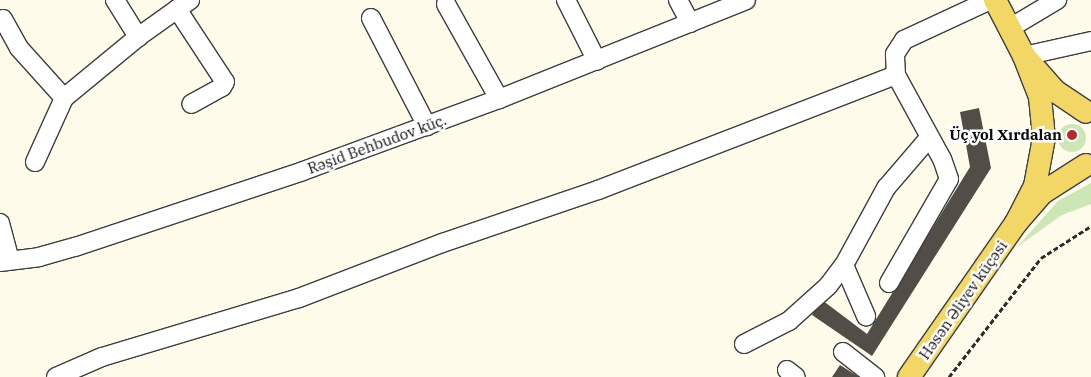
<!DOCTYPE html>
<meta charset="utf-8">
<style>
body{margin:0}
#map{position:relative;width:1091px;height:377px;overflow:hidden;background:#fefbea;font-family:"IBM Plex Serif",serif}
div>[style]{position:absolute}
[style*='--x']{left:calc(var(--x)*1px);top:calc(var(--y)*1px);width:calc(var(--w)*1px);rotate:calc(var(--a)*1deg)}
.green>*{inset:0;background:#cde6b6}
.round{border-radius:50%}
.building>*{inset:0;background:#534d48}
.path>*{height:3px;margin-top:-1.5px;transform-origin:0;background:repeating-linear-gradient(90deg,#2d2d2d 0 5px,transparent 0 7.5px)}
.roads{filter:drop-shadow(1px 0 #3e3e3e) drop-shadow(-1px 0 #3e3e3e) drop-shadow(0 1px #3e3e3e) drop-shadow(0 -1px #3e3e3e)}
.minor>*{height:18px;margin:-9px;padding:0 9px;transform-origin:9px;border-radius:9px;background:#fff}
.major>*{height:22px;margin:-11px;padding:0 11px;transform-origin:11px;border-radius:11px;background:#f2d766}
.dots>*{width:14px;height:14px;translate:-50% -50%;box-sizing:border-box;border:2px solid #fff;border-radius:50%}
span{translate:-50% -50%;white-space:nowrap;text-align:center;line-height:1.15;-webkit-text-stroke:5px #fff;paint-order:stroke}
.poi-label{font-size:15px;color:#0b0b0b;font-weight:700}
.right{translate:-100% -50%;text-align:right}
.street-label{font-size:15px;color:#0b0b0b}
</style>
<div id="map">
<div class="green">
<i class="round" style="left:1058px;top:124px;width:28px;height:28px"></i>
<i style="clip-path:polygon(1091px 183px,1091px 204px,1062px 215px,1017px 247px,1058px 201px)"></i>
</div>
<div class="building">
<i style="clip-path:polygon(979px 108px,991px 168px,872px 356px,812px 315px,822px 300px,867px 334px,970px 167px,960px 112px)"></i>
<i style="clip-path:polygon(840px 365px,859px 377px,832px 377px)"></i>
</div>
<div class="path">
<i style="--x:949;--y:377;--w:150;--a:-52.3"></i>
<i style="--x:1041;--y:258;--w:59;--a:-32.6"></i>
</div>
<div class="roads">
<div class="minor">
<i style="--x:115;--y:0;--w:44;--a:58.1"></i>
<i style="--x:566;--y:0;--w:68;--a:63.1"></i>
<i style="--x:678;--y:0;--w:26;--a:62"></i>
<i style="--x:446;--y:4;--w:109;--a:60.8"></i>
<i style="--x:177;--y:9;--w:87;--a:56.7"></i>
<i style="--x:225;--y:82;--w:6;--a:121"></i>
<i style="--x:222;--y:87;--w:35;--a:151"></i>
<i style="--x:371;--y:18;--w:122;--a:62.6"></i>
<i style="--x:3;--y:19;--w:33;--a:61"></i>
<i style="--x:19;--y:48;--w:67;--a:48"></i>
<i style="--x:64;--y:98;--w:96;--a:-39.5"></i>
<i style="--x:138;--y:37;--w:64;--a:-35.4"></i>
<i style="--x:1010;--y:28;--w:55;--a:-30.8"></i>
<i style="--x:1024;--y:56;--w:69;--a:-12.6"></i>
<i style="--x:35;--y:162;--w:70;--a:-65.6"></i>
<i style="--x:0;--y:223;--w:38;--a:75"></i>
<i style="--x:0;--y:262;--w:39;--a:-7"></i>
<i style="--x:39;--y:257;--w:37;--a:-16"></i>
<i style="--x:75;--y:247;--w:240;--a:-18.4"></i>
<i style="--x:303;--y:171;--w:209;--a:-20.2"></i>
<i style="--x:499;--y:99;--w:266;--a:-21.8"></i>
<i style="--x:844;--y:265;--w:56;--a:66.7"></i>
<i style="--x:889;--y:283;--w:120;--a:-60"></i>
<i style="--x:949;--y:179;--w:21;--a:-109"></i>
<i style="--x:942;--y:159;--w:96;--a:-118.7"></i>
<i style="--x:896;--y:75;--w:21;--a:-93"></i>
<i style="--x:895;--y:54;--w:17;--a:-57"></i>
<i style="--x:904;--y:40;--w:95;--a:-24.9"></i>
<i style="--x:744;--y:344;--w:51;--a:-27.1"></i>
<i style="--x:789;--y:321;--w:52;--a:-41.9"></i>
<i style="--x:828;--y:286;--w:26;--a:-53"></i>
<i style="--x:844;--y:265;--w:88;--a:-61.4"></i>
<i style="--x:886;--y:188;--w:66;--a:-49.3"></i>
<i style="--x:843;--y:352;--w:41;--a:38"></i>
<i style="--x:787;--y:370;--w:11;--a:38"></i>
<i style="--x:56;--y:377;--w:50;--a:-23.5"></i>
<i style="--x:102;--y:357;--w:206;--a:-16.7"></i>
<i style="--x:299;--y:298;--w:153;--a:-21"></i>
<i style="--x:442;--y:243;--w:165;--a:-18.8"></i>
<i style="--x:598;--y:190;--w:319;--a:-21.1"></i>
</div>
<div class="major">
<i style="--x:995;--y:0;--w:63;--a:62.6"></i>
<i style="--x:1086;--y:165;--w:52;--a:147.5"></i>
<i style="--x:1042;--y:193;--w:40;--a:131"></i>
<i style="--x:1016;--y:223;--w:42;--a:-62.8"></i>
<i style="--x:1035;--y:186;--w:49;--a:-79.4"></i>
<i style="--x:1044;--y:138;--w:41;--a:-95.6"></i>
<i style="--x:1040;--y:97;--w:44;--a:-111.3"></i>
<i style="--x:1024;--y:56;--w:47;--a:48.5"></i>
<i style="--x:1055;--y:91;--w:37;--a:34"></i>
<i style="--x:909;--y:377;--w:188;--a:-55.2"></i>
</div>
</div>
<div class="dots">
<i style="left:1072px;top:135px;background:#b42b2b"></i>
</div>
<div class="poi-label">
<span class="right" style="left:1062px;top:135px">Üç yol Xırdalan</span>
</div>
<div class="street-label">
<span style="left:377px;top:144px;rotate:-20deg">Rəşid Behbudov küç.</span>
<span style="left:963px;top:300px;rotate:-55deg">Həsən Əliyev küçəsi</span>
</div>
</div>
